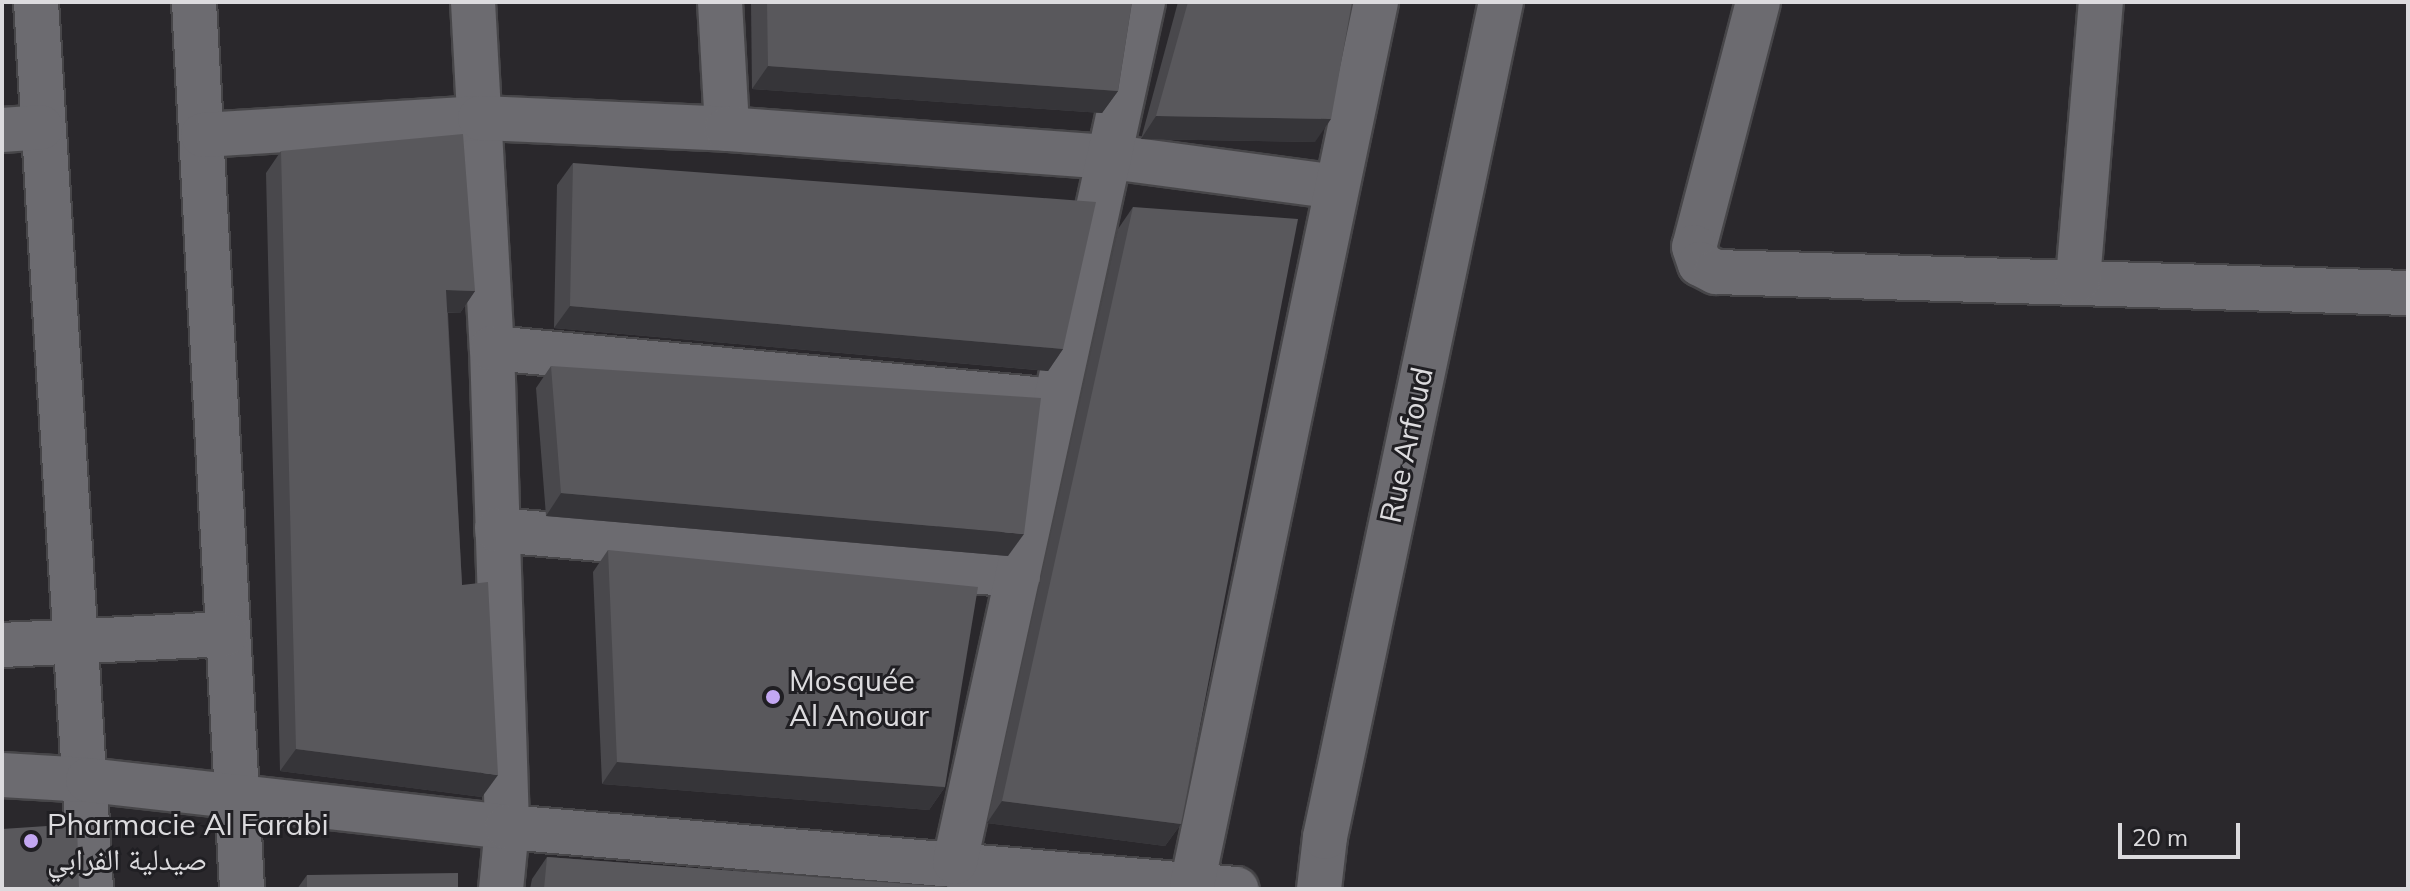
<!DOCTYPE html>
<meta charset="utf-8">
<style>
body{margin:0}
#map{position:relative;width:2410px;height:891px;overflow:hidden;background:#2a282c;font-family:Mulish,"Noto Naskh Arabic",sans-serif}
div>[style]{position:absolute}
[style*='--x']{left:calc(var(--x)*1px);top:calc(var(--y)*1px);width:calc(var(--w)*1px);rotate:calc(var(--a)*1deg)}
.roads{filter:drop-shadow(2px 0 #474649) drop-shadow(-2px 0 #474649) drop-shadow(0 2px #474649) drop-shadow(0 -2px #474649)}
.minor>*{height:44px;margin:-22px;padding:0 22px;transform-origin:22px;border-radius:22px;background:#6c6b70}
.wall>*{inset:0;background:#49484c}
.shaded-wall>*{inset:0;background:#363539}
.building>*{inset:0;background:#59585c}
.dots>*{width:22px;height:22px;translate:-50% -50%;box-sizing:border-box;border:4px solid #201f23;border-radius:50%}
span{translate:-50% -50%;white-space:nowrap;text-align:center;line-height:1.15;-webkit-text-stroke:6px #201f23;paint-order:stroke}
.street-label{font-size:30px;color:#dcdbde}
.poi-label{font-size:30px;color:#dcdbde}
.left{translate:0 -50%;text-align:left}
.frame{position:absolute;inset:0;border:4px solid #dcdbde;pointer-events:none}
.scale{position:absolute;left:2118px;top:823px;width:122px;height:36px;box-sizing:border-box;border:4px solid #dcdbde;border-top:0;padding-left:10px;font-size:24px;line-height:28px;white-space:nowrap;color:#dcdbde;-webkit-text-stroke:6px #201f23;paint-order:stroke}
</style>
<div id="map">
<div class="roads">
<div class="minor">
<i style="--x:36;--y:2;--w:889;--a:86.45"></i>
<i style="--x:194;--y:2;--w:888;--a:86.9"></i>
<i style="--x:473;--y:2;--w:347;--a:86.9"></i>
<i style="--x:492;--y:348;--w:479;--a:88.2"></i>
<i style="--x:507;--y:827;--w:62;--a:95.5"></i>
<i style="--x:720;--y:2;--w:127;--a:86.8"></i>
<i style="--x:1758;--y:2;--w:253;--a:104.6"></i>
<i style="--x:1694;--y:247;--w:18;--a:71"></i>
<i style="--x:1700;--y:264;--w:18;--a:27"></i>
<i style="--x:1716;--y:272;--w:692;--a:1.74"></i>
<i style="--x:2;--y:130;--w:39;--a:-4"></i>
<i style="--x:203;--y:135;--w:278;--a:-3.5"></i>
<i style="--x:480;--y:118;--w:247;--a:2.5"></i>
<i style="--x:727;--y:129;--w:386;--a:4.2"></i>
<i style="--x:1112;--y:157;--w:226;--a:7.6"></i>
<i style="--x:2078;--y:280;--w:279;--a:-85.3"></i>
<i style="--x:492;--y:348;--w:545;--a:5.37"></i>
<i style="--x:497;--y:530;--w:523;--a:4.94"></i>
<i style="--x:2;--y:645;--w:224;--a:-2.8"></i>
<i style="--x:2;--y:775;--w:86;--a:3.3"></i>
<i style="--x:88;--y:780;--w:422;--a:6.4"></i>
<i style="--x:507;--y:827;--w:732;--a:4.86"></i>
<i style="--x:955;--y:862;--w:880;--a:-77.67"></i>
<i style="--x:1192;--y:885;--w:902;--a:-78.23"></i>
<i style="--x:1319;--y:889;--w:52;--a:-83.4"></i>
<i style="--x:1325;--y:837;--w:853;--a:-78.1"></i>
</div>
</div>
<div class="wall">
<i style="clip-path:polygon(751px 2px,1132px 2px,1118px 91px,1102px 113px,752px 89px)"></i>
<i style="clip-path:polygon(1178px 2px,1352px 2px,1315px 142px,1141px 139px)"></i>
<i style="clip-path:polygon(281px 151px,475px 291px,460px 313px,448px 313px,462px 585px,482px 797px,280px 771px,266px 173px)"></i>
<i style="clip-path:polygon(573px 163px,1063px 349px,1048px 371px,554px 328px,557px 185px)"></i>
<i style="clip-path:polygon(1133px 207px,1181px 824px,1165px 846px,987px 823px,1118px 229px)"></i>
<i style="clip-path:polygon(551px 366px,1008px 556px,546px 516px,536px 388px)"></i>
<i style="clip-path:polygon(608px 550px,945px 787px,929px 810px,602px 784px,593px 572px)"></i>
<i style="clip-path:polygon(547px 857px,976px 889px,530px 889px,532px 879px)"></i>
<i style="clip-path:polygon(307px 875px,458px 889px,297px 889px)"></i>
</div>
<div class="shaded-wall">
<i style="clip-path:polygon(768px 66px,1118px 91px,1102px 113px,752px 89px)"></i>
<i style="clip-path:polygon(1156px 116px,1331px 119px,1315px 142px,1141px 139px)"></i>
<i style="clip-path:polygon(446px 290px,475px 291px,460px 313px,431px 312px)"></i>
<i style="clip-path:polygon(570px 306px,1063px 349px,1048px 371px,554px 328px)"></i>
<i style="clip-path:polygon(561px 493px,1024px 534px,1008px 556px,546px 516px)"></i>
<i style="clip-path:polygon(296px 749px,498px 775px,482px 797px,280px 771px)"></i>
<i style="clip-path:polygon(617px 762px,945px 787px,929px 810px,602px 784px)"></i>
<i style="clip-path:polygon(1002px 801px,1181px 824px,1165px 846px,987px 823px)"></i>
</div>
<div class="building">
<i style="clip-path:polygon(767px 2px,1132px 2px,1118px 91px,768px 66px)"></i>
<i style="clip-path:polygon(1188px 2px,1352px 2px,1331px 119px,1156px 116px)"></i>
<i style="clip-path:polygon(463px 134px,475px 291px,446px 290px,462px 585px,488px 582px,498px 775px,296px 749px,281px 151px)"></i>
<i style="clip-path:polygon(573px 163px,1096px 202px,1063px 349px,570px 306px)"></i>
<i style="clip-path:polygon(1133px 207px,1298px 219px,1181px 824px,1002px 801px)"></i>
<i style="clip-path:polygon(551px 366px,1041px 398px,1024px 534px,561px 493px)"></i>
<i style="clip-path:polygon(608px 550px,978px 587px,945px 787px,617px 762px)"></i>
<i style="clip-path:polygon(77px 824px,79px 889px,2px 889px,2px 829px)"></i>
<i style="clip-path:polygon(547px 857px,976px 889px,544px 889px)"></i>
<i style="clip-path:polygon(458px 873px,458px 889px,307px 889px,307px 875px)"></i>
</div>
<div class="dots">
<i style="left:773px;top:697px;background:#c3a7f2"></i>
<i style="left:31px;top:841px;background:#c3a7f2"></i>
</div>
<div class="street-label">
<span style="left:1406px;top:445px;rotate:-78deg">Rue Arfoud</span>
</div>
<div class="poi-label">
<span class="left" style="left:789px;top:697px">Mosquée<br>Al Anouar</span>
<span class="left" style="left:47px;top:841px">Pharmacie Al Farabi<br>صيدلية الفرابي</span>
</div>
<div class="frame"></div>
<div class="scale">20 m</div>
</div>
